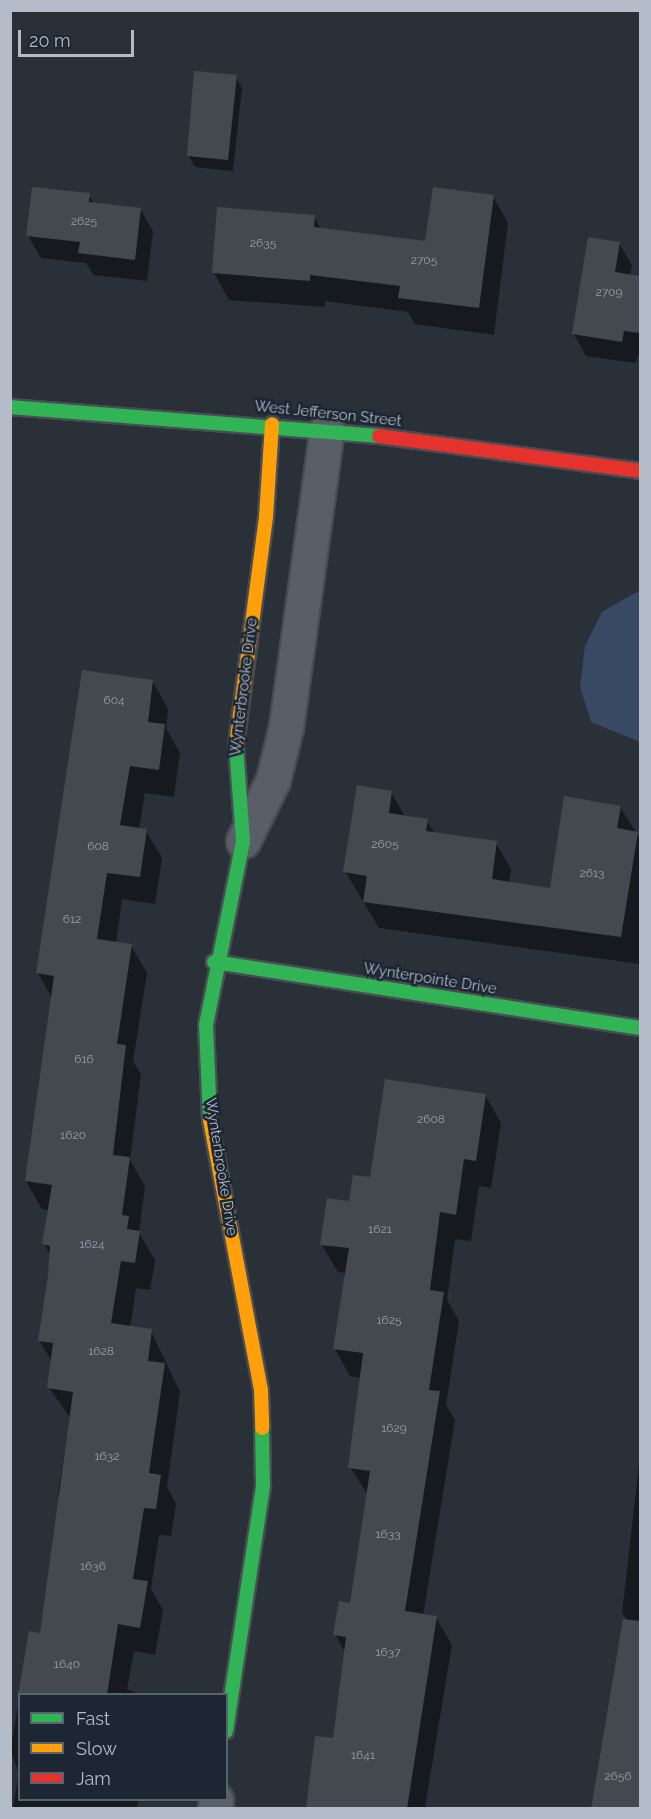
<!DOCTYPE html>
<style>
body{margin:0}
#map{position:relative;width:651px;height:1819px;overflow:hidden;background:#2a3038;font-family:Raleway,sans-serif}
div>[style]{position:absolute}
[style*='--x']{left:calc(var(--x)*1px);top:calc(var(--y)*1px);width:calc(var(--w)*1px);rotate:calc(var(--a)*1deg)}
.water>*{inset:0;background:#384963}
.shadow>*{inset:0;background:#0007}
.building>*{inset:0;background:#444950}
.roads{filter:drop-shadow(2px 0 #484c53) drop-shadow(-2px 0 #484c53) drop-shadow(0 2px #484c53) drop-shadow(0 -2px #484c53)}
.street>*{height:33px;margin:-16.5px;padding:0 16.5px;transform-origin:16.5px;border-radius:16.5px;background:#5a5e66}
.fast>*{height:14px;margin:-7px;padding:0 7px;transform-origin:7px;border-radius:7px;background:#30b455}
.slow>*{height:14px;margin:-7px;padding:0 7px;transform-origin:7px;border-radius:7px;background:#ff9f0a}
.jam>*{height:14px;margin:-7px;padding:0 7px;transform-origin:7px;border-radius:7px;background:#e5322d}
span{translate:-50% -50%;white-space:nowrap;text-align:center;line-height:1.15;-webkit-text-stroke:5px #1d2633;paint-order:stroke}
.number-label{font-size:12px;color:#989fab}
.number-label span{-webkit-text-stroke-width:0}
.street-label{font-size:15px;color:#b4bcc9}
.frame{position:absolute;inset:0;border:12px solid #b4bcc9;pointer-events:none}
.legend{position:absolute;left:18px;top:1693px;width:210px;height:108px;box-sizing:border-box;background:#1d2633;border:2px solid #59626f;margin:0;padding:8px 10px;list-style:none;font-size:18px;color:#b4bcc9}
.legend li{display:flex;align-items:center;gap:12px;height:30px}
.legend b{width:30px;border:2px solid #59626f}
.scale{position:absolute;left:18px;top:30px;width:116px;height:27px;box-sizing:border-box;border:3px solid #b4bcc9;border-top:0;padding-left:8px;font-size:18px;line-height:21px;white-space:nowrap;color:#b4bcc9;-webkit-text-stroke:4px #1d2633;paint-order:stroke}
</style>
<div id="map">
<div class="water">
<i style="clip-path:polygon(640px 590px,640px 742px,591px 722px,580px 687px,585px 646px,602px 612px)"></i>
</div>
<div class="shadow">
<i style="clip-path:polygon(236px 77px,242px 88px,233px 171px,195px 167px,188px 155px)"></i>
<i style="clip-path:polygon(89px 195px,94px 204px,140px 209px,153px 231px,147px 281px,93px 275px,86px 263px,41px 258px,28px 236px)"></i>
<i style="clip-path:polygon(493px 196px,508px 223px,494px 335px,415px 324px,408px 312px,325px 301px,325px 307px,229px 300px,214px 273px,314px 217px,321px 229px,427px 243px)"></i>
<i style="clip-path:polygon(619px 243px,632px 265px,630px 276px,640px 277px,640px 353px,635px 363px,586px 356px,574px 334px)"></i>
<i style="clip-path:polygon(153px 682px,168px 709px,166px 728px,180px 753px,174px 797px,145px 793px,139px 829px,146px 831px,162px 858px,155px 904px,122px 899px,116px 944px,131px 946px,147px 973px,133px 1061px,141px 1074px,130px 1160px,145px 1186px,139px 1233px,155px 1260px,150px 1290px,136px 1288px,130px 1328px,151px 1331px,180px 1392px,167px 1487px,176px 1504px,171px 1536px,159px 1535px,151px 1589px,163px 1610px,155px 1655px,134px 1651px,127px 1689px,139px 1694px,20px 1694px,42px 1635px,63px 1503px,58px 1494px,70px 1417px,49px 1388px,52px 1362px,39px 1340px,51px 1256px,44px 1244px,49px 1210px,42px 1209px,26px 1181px,52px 998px,38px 973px)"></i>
<i style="clip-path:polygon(391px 792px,406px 818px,427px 821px,435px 834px,496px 843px,511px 869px,509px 883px,551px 889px,620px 807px,640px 839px,640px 964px,379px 928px,345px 871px)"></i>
<i style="clip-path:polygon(485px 1095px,501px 1123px,491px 1188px,479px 1186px,471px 1241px,455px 1239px,447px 1300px,459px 1321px,446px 1405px,455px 1420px,423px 1616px,436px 1618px,452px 1645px,425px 1808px,309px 1808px,334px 1740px,346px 1654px,335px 1634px,351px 1605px,368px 1495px,350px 1467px,362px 1378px,350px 1376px,335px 1349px,346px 1273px,338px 1272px,322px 1245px,372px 1179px)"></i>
<i style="clip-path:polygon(640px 1456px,640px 1638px,622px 1613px)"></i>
<i style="clip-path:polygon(640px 1671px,640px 1808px,597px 1808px,640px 1676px)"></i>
<i style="clip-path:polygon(20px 1696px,20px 1800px,138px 1800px,137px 1808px,13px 1808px,19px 1773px,10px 1750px)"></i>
</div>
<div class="building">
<i style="clip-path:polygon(194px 71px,237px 75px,228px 160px,187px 156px)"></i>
<i style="clip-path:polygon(32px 187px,90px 193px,89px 202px,141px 208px,135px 260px,78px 253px,80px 242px,26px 236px)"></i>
<i style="clip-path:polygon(433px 187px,494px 195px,479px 308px,398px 298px,400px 286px,310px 275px,310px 281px,212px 273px,217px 207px,315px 215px,314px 227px,425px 241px)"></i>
<i style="clip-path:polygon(588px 237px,620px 242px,615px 272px,640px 276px,640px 333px,624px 331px,622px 342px,572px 334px)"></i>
<i style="clip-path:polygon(82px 670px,153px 680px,148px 722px,165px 724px,159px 770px,130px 766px,120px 825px,147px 829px,140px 877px,107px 873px,97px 939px,132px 944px,117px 1044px,126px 1045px,113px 1155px,130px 1157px,122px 1215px,129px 1216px,127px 1229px,140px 1231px,135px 1263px,121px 1261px,111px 1323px,152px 1329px,148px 1361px,165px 1363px,149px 1473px,161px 1475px,156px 1509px,144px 1508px,133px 1579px,148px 1581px,140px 1628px,118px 1624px,107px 1695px,18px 1695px,29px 1631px,40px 1633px,73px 1392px,47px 1388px,53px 1343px,38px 1341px,48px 1275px,50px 1246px,42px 1244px,52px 1185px,25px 1181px,54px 976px,36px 973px)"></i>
<i style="clip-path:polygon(357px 785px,392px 791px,389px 813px,428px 819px,426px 831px,497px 841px,492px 879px,550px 888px,564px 796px,621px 806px,617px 828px,638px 832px,621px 937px,363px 902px,367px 876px,343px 872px)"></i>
<i style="clip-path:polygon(385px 1079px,486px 1094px,476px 1161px,464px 1159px,456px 1215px,440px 1212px,430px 1290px,444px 1292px,429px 1390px,440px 1391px,405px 1611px,437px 1616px,407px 1809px,306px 1809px,315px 1736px,333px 1738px,346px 1637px,333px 1635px,339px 1601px,350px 1603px,370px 1471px,348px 1468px,363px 1353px,333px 1349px,349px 1248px,320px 1245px,327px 1198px,349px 1201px,353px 1175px,370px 1177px)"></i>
<i style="clip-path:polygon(623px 1619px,640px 1621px,640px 1809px,591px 1809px)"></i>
</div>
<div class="roads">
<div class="street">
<i style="--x:243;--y:841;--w:68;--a:-63.8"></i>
<i style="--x:273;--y:780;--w:55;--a:-76.2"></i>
<i style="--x:286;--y:727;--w:301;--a:-82.2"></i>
<i style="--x:215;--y:1808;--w:8;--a:-83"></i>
</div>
<div class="fast">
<i style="--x:10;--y:407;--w:370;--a:4.5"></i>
<i style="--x:214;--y:962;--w:431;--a:8.8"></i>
<i style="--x:210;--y:1120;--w:95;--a:-92.4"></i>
<i style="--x:206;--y:1025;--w:188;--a:-78.6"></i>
<i style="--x:243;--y:841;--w:96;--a:-94.2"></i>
<i style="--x:226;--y:1731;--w:249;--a:-81.4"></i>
<i style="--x:263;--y:1485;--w:57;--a:-91"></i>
</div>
<div class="slow">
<i style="--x:236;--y:745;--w:230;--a:-82.5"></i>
<i style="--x:266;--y:517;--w:93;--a:-86.3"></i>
<i style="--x:210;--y:1120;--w:275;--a:79.3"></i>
<i style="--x:261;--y:1390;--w:38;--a:88"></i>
</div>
<div class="jam">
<i style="--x:379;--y:436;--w:263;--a:7.6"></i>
</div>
</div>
<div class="number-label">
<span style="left:84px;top:222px">2625</span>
<span style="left:263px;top:244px">2635</span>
<span style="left:424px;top:261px">2705</span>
<span style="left:609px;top:293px">2709</span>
<span style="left:114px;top:701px">604</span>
<span style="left:385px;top:845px">2605</span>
<span style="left:98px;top:847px">608</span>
<span style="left:592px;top:874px">2613</span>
<span style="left:72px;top:920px">612</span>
<span style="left:84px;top:1060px">616</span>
<span style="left:431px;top:1120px">2608</span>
<span style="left:73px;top:1136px">1620</span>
<span style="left:380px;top:1230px">1621</span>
<span style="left:92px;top:1245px">1624</span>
<span style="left:389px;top:1321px">1625</span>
<span style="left:101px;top:1352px">1628</span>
<span style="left:394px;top:1429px">1629</span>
<span style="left:107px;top:1457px">1632</span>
<span style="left:388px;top:1535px">1633</span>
<span style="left:93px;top:1567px">1636</span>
<span style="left:388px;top:1653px">1637</span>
<span style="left:67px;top:1665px">1640</span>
<span style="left:363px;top:1756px">1641</span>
<span style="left:618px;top:1777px">2656</span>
</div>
<div class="street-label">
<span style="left:328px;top:414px;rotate:6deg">West Jefferson Street</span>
<span style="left:244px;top:687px;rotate:-83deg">Wynterbrooke Drive</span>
<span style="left:430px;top:979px;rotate:9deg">Wynterpointe Drive</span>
<span style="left:221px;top:1167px;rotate:81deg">Wynterbrooke Drive</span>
</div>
<div class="frame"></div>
<ul class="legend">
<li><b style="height:8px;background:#30b455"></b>Fast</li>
<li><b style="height:8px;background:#ff9f0a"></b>Slow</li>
<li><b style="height:8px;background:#e5322d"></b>Jam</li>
</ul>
<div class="scale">20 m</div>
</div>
